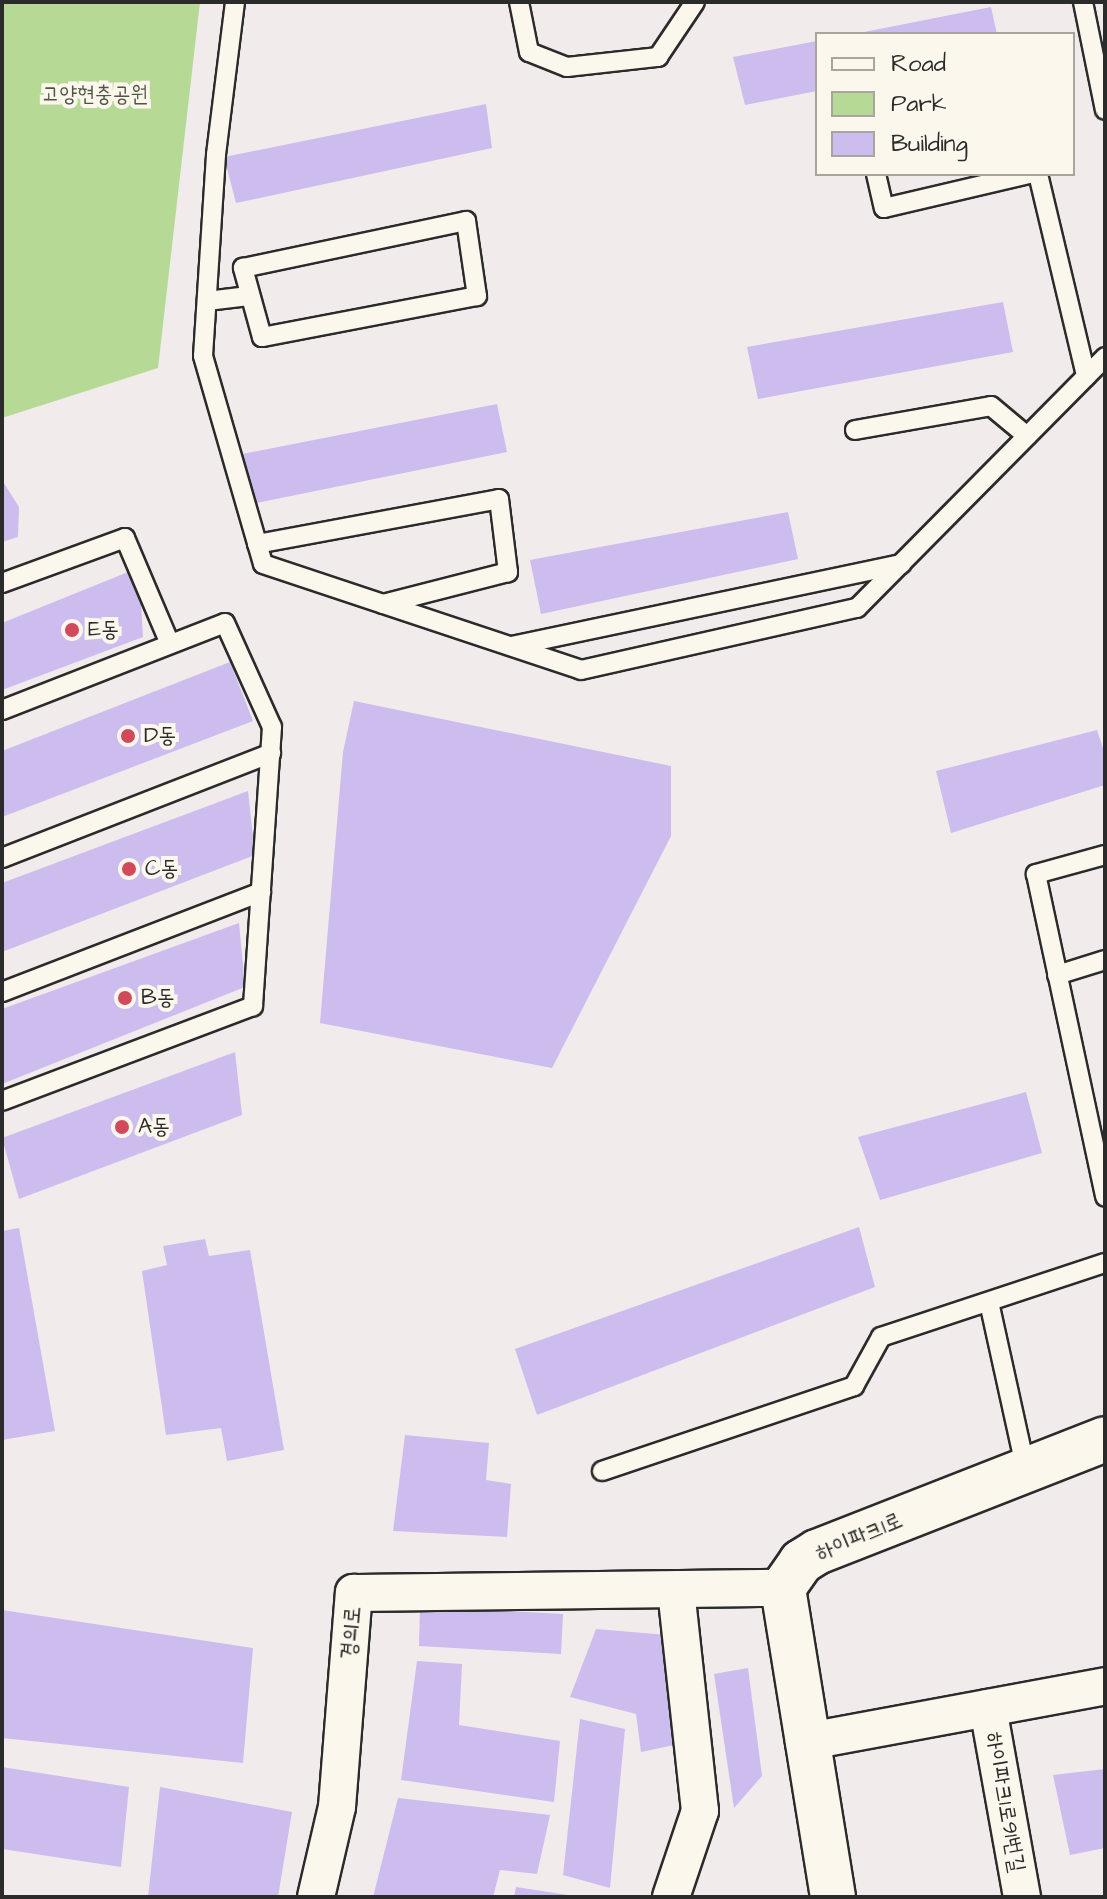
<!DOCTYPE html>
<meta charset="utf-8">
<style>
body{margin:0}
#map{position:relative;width:1107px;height:1899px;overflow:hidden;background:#f2ebec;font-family:"Architects Daughter","Poor Story",sans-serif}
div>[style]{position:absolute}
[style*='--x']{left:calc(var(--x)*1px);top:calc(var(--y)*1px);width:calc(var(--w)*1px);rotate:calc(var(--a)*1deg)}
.green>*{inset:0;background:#b6da95}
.building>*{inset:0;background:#ccbdee}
.roads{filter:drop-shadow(2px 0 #2b2b2b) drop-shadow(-2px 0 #2b2b2b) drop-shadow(0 2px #2b2b2b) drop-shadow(0 -2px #2b2b2b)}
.service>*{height:18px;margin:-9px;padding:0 9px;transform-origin:9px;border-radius:9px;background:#fbf7ec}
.minor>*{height:36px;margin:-18px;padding:0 18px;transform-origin:18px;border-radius:18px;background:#fbf7ec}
.tertiary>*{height:44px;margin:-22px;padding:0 22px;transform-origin:22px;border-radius:22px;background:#fbf7ec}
.dots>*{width:22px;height:22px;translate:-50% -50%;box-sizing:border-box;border:4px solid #fbf7ec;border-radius:50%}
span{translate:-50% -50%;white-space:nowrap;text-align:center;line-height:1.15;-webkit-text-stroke:8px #fbf7ec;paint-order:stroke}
.park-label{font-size:22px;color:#4e5746}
.poi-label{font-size:22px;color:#2b2b2b}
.left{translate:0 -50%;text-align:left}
.street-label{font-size:22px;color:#2b2b2b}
.frame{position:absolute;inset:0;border:4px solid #2b2b2b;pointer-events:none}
.legend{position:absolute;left:815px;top:32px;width:260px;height:144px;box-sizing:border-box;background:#fbf7ec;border:2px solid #a8a59f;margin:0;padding:10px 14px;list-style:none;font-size:24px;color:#2b2b2b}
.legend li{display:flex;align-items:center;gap:16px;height:40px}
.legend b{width:40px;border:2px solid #a8a59f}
</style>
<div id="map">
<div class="green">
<i style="clip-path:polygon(2px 2px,200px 2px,158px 368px,2px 418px)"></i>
</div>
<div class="building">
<i style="clip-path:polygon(991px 7px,997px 34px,859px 34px,859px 33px)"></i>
<i style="clip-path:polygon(817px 41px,817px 91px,745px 105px,733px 57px)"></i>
<i style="clip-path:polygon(486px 104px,492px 148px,236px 203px,224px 157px)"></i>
<i style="clip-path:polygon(1003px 302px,1013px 352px,758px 399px,747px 347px)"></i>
<i style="clip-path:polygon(497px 404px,507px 452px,252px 504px,242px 454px)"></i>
<i style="clip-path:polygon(2px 480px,19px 507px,18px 537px,2px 542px)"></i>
<i style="clip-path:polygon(788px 512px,798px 559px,541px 614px,530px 560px)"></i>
<i style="clip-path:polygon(128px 572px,141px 604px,143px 637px,2px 690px,2px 623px)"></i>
<i style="clip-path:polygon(230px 662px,253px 721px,2px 817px,2px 751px)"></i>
<i style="clip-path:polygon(354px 701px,671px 766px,671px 836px,552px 1068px,320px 1023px,343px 752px)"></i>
<i style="clip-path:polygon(1097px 730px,1105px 754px,1105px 785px,951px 833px,936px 771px)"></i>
<i style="clip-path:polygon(248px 791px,255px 855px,2px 952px,2px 883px)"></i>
<i style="clip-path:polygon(239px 923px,245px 987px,2px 1084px,2px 1009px)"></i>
<i style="clip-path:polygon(235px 1052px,242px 1115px,19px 1199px,2px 1138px)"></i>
<i style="clip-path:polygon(1026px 1092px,1042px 1153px,880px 1200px,858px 1137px)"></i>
<i style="clip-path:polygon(859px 1227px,875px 1287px,537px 1415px,515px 1349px)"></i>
<i style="clip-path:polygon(19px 1228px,55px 1431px,2px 1440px,2px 1231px)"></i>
<i style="clip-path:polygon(205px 1239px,209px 1256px,250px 1250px,284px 1450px,227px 1461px,221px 1428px,166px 1435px,142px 1271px,167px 1265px,163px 1246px)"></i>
<i style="clip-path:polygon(405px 1435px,489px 1443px,486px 1480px,511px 1484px,507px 1537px,393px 1531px)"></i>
<i style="clip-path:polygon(420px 1606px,563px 1614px,561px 1654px,419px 1646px)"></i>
<i style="clip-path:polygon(2px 1610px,253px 1648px,243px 1763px,2px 1738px)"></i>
<i style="clip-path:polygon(596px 1629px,667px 1635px,679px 1744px,641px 1752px,636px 1714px,570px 1697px)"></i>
<i style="clip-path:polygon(417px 1661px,462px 1664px,459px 1725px,560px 1741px,554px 1802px,401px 1780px)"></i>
<i style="clip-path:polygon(748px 1668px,762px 1776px,734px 1808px,714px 1674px)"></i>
<i style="clip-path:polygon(580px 1719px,625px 1729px,610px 1888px,563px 1875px)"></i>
<i style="clip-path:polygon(2px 1767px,129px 1787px,121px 1867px,2px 1849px)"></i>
<i style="clip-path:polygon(1105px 1769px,1105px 1848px,1070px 1855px,1053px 1775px)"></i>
<i style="clip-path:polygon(160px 1787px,292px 1812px,278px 1897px,148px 1897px)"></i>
<i style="clip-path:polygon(398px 1798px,550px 1815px,537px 1874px,500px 1870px,493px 1897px,373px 1897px)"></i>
<i style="clip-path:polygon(516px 1887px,568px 1895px,567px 1897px,514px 1897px)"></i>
</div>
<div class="roads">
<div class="service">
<i style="--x:235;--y:2;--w:154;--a:97.1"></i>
<i style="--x:216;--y:155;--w:201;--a:93.7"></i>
<i style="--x:203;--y:356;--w:216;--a:73.9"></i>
<i style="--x:263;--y:564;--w:335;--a:18.4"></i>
<i style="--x:581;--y:670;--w:283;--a:-12.7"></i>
<i style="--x:857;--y:608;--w:353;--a:-45.3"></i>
<i style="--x:519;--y:2;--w:51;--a:78.7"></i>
<i style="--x:529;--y:52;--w:41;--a:21.5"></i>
<i style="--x:567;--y:67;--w:92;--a:-6.3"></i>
<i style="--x:658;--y:57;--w:66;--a:-56.1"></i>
<i style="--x:1083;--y:2;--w:110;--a:78.5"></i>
<i style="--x:876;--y:174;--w:35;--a:77"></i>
<i style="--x:884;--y:208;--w:149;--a:-13.2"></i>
<i style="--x:1038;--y:174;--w:208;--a:76.6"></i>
<i style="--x:466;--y:221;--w:76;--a:81.7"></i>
<i style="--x:477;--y:296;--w:219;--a:169.2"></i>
<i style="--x:262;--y:337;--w:72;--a:-105.4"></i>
<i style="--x:243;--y:268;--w:228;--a:-11.9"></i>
<i style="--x:207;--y:301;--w:42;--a:-6.8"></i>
<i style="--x:855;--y:430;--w:138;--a:-10"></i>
<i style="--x:991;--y:406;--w:47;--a:39.8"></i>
<i style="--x:257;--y:544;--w:246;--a:-10.5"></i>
<i style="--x:499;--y:499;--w:74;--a:83"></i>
<i style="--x:508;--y:572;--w:129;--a:165.6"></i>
<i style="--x:2;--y:583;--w:131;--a:-20.1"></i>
<i style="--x:125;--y:538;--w:115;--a:67"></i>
<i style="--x:512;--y:646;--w:398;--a:-11.9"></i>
<i style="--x:2;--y:710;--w:239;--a:-21.3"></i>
<i style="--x:225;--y:623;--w:114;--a:65.7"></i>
<i style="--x:272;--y:727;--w:280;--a:93.9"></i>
<i style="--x:253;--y:1006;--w:268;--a:159.3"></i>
<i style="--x:1105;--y:855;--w:72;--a:164.6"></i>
<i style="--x:1036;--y:874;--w:330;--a:77.9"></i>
<i style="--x:2;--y:858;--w:289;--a:-21.3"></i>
<i style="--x:1057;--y:975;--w:50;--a:-17.4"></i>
<i style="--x:2;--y:992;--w:278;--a:-21.1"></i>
<i style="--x:989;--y:1302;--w:172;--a:77.6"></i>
<i style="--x:602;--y:1471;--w:266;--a:-18.6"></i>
<i style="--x:854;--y:1386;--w:56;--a:-61.1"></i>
<i style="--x:881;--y:1337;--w:236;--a:-18.3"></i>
</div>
<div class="minor">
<i style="--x:988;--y:1708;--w:192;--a:79.8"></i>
<i style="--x:804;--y:1742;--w:306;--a:-10.5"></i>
<i style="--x:316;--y:1897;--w:92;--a:-76.9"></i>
<i style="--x:337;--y:1807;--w:215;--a:-85.5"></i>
<i style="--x:354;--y:1593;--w:429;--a:-0.7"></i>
<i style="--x:671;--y:1897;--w:91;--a:-71.4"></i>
<i style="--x:700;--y:1811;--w:223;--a:-96.2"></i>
</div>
<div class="tertiary">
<i style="--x:833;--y:1897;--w:313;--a:-99.2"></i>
<i style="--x:783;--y:1588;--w:32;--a:-55"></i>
<i style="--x:801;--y:1562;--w:19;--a:-32"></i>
<i style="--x:817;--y:1552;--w:309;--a:-21.4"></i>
</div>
</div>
<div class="dots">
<i style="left:72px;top:630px;background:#d1495b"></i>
<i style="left:128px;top:736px;background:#d1495b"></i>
<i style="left:129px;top:869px;background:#d1495b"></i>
<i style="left:125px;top:998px;background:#d1495b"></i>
<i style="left:122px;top:1127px;background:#d1495b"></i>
</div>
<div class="park-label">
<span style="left:95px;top:95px">고양현충공원</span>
</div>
<div class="poi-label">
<span class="left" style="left:88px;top:630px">E동</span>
<span class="left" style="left:144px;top:736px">D동</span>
<span class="left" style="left:145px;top:869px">C동</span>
<span class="left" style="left:141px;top:998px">B동</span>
<span class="left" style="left:138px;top:1127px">A동</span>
</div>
<div class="street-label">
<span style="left:859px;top:1537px;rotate:-23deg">하이파크1로</span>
<span style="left:351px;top:1633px;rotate:-85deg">경의로</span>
<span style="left:1005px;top:1802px;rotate:80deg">하이파크1로91번길</span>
</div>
<div class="frame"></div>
<ul class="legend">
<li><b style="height:10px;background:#fbf7ec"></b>Road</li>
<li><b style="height:22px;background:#b6da95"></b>Park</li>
<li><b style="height:22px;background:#ccbdee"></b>Building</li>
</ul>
</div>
